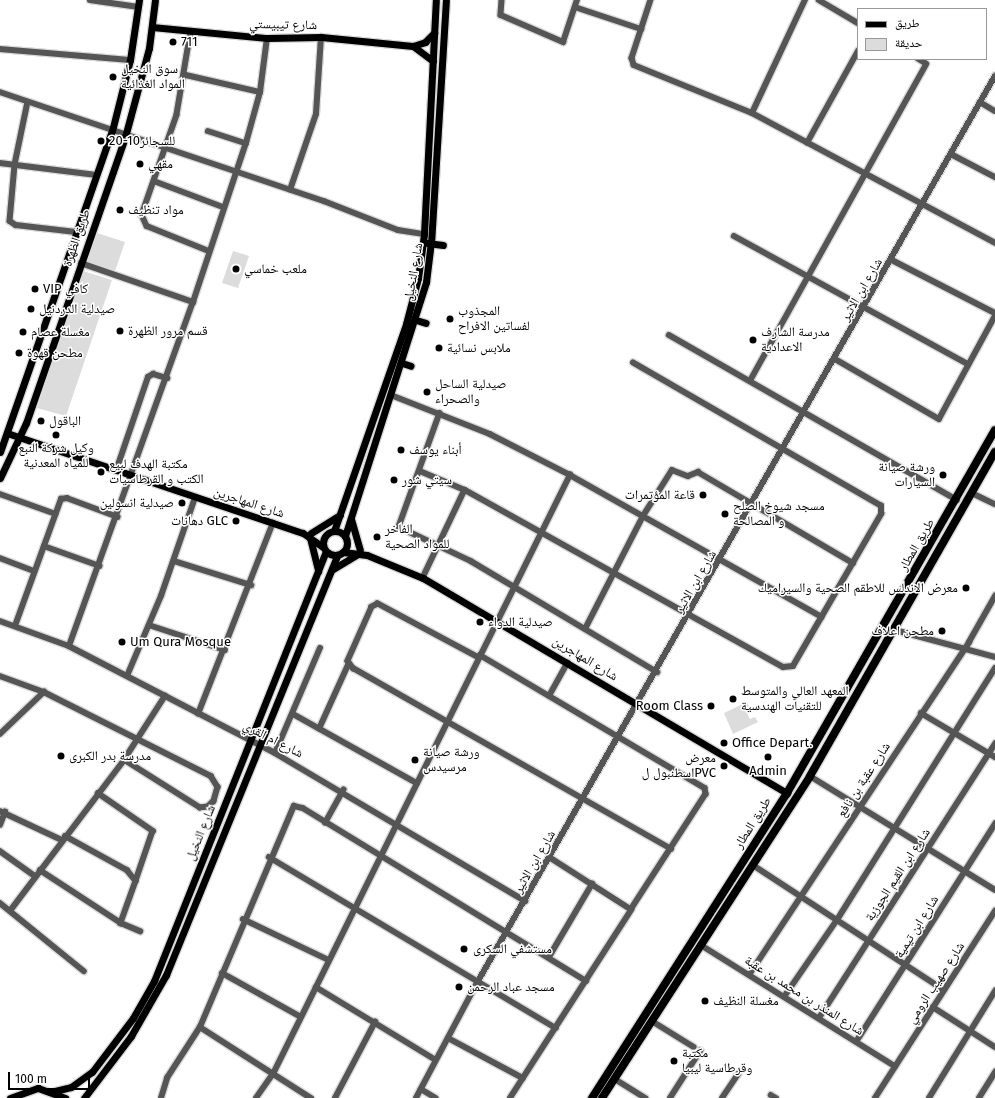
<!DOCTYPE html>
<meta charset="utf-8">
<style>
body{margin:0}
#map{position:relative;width:995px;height:1098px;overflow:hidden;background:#fff;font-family:"Fira Sans","Noto Naskh Arabic",sans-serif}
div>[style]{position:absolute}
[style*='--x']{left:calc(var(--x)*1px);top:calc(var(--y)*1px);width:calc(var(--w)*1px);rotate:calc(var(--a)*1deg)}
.green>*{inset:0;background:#dcdcdc}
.roads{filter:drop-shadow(1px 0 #dbdbdb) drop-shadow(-1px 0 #dbdbdb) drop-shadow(0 1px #dbdbdb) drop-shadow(0 -1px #dbdbdb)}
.minor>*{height:5.5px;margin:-2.75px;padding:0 2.75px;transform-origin:2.75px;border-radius:2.75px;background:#555}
.major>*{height:7px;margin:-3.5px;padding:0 3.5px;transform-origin:3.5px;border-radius:3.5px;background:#000}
.major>.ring{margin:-3.5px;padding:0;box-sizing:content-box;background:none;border:7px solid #000;border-radius:50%}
.highway>*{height:8px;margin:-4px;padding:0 4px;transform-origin:4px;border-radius:4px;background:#000}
.dots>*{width:11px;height:11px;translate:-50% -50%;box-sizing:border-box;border:2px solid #fff;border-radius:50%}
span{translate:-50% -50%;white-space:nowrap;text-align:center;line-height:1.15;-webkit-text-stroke:3px #fff;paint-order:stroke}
.street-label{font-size:13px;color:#000}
.poi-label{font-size:13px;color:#000}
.left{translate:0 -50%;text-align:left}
.right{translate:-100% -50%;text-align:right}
.legend{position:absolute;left:857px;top:8px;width:130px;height:52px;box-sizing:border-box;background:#fff;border:1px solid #999;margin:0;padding:5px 7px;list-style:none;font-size:12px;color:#000}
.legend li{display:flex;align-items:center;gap:8px;height:20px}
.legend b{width:20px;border:1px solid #999}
.scale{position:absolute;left:8px;top:1072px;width:82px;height:18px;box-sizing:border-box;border:2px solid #000;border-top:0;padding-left:5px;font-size:12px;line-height:14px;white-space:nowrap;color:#000;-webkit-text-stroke:3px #fff;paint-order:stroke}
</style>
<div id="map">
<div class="green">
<i style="clip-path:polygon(97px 233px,125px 242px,115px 271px,87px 262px)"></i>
<i style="clip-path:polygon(233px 251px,249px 256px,238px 288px,222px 283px)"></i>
<i style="clip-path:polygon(83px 271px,112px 280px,66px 416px,37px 408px)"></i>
<i style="clip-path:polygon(747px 702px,749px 706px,745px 709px,750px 719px,755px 717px,758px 722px,733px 734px,724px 713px)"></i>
</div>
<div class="roads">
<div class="minor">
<i style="--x:90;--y:0;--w:49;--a:8.1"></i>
<i style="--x:502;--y:0;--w:15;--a:94"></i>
<i style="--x:501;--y:15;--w:68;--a:23.5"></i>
<i style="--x:563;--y:42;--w:44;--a:-71.6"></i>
<i style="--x:651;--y:0;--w:61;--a:108.1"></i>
<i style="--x:632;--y:58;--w:7;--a:74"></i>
<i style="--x:634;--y:65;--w:127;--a:22.1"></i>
<i style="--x:752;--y:113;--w:276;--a:28.1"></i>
<i style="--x:819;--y:0;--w:45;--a:30.5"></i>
<i style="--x:575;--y:7;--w:70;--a:18.4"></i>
<i style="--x:191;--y:31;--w:85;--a:99.5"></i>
<i style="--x:177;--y:115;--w:106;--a:109.3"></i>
<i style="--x:142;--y:215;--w:12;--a:66"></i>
<i style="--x:147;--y:226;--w:67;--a:22"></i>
<i style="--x:0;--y:49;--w:130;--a:4.8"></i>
<i style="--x:186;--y:75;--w:76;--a:12.9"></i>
<i style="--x:0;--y:92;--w:342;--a:18.6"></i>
<i style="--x:324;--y:201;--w:79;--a:21.4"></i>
<i style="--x:398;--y:230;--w:26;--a:9"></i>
<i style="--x:28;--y:102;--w:64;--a:101.7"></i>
<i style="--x:15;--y:165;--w:56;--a:95.1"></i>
<i style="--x:10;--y:221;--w:7;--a:34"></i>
<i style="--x:16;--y:225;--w:60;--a:6.7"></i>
<i style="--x:980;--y:102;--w:17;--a:31"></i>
<i style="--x:752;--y:113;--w:125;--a:-64.9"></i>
<i style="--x:208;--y:131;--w:40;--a:18"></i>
<i style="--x:807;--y:143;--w:105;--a:-61"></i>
<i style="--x:951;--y:154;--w:50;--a:27.6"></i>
<i style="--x:0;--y:163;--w:97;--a:7.1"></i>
<i style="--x:154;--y:181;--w:74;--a:20.6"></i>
<i style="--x:290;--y:190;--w:80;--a:-71.1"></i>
<i style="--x:316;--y:114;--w:77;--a:-86.3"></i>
<i style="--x:734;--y:236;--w:267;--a:28.7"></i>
<i style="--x:892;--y:260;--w:116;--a:27.2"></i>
<i style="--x:81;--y:263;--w:119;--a:19.2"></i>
<i style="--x:669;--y:335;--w:332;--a:29.8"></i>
<i style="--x:835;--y:359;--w:120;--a:30"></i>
<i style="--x:939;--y:419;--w:117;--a:-61.5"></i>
<i style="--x:751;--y:379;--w:360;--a:-60.9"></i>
<i style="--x:926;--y:64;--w:9;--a:-148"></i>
<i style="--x:391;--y:395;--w:106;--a:21.5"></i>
<i style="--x:490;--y:434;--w:90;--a:27.1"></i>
<i style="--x:570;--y:475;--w:289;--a:29.4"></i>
<i style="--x:440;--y:413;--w:121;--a:109.8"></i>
<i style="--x:399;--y:527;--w:80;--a:25.3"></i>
<i style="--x:471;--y:561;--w:217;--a:30.8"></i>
<i style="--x:116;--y:471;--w:99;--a:-71.2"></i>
<i style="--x:148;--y:377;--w:6;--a:-31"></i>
<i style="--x:153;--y:374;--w:15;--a:16"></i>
<i style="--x:420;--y:471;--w:49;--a:22.9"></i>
<i style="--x:465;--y:490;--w:98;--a:115.5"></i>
<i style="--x:465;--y:490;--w:364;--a:29.1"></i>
<i style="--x:783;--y:667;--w:10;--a:-6"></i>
<i style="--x:793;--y:666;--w:176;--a:-59.9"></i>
<i style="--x:881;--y:514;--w:8;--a:-90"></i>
<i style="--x:881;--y:506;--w:286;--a:-150"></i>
<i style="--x:972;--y:493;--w:25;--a:26"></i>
<i style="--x:0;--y:494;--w:59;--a:19.7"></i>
<i style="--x:44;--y:546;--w:59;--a:19.7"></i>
<i style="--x:0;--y:558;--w:36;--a:21"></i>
<i style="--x:174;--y:561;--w:81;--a:17.3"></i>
<i style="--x:0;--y:621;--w:73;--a:19.9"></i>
<i style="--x:69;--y:646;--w:232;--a:27.4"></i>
<i style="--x:275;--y:753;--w:291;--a:30.6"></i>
<i style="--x:149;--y:625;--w:80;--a:18.2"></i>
<i style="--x:15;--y:626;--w:135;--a:-70.1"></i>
<i style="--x:61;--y:499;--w:6;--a:-9"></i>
<i style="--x:67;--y:498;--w:54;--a:20.4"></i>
<i style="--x:585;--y:629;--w:127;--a:-62.8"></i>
<i style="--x:643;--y:516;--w:54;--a:-57.8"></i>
<i style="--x:672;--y:470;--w:17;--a:21"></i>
<i style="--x:688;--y:476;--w:11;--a:-22"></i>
<i style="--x:698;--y:472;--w:180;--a:30.4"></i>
<i style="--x:895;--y:630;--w:104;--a:15.1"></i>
<i style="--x:69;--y:646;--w:366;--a:-70.2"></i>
<i style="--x:193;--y:302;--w:168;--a:-71.6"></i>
<i style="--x:246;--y:143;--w:53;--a:-74.6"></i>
<i style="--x:260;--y:92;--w:54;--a:-82.6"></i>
<i style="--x:480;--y:655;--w:261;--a:30.6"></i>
<i style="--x:705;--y:788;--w:6;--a:81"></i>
<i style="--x:706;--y:794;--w:138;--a:122.9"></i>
<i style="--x:479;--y:658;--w:115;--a:-151.9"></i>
<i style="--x:378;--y:604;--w:7;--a:153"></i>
<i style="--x:372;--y:607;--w:59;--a:114"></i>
<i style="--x:348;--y:661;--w:9;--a:54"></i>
<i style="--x:353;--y:668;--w:366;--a:29.6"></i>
<i style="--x:0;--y:676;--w:47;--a:20"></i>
<i style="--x:44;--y:692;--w:187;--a:26.7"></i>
<i style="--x:211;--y:776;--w:13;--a:58"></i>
<i style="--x:218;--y:787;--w:15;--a:106"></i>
<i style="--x:214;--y:801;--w:8;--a:135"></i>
<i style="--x:208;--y:807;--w:8;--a:173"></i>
<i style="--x:200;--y:808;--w:90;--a:-147.7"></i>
<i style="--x:127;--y:676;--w:87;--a:-67"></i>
<i style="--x:161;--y:596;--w:104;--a:-70.9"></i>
<i style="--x:549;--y:696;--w:38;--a:-61"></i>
<i style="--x:921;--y:713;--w:86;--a:30.7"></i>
<i style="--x:198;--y:714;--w:205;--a:-68.6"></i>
<i style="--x:293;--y:714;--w:142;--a:29.1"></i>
<i style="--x:319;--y:729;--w:72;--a:-65.6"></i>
<i style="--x:0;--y:734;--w:61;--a:-43.7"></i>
<i style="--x:275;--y:753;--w:114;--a:-66.8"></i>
<i style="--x:810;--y:776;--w:217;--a:31.6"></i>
<i style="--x:98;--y:793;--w:67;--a:34.6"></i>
<i style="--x:153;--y:831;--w:53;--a:108.8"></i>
<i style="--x:0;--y:811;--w:68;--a:25.1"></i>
<i style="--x:325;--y:823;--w:38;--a:-61"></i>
<i style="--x:0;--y:825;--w:14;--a:-69"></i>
<i style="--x:65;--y:836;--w:71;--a:28.7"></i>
<i style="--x:127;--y:870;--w:14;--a:51"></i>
<i style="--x:136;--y:881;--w:45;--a:109.7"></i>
<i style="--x:0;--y:851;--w:43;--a:35.5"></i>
<i style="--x:269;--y:857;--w:334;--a:30.8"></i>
<i style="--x:753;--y:865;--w:228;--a:33.2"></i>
<i style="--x:40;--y:870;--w:97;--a:33.2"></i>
<i style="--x:121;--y:923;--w:21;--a:23"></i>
<i style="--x:0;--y:903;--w:108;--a:39"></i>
<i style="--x:10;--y:911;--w:189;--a:-52.9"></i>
<i style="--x:124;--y:760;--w:76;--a:-57.4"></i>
<i style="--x:243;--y:919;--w:95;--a:25.5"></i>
<i style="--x:701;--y:945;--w:229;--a:32"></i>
<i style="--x:549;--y:957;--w:85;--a:-59.5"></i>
<i style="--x:222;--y:973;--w:90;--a:29.1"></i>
<i style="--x:749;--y:975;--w:399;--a:-56.5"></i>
<i style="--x:969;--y:642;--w:53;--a:-60.5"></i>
<i style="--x:316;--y:987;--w:140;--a:31.3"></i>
<i style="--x:784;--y:997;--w:93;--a:-55.5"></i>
<i style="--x:837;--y:920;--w:297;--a:-57.9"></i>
<i style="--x:933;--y:1007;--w:74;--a:32.8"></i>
<i style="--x:819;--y:1018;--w:326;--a:-57.3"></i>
<i style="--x:652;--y:1021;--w:49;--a:31.8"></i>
<i style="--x:200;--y:1027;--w:132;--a:32.6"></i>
<i style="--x:448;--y:1038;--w:85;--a:28.1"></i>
<i style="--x:856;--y:1042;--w:259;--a:-57.5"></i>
<i style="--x:615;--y:1079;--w:36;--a:32"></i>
<i style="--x:421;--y:1089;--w:17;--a:31"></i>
<i style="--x:771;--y:1095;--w:6;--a:31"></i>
<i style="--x:161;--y:1098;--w:21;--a:-73"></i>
<i style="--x:167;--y:1078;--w:61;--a:-57.1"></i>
<i style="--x:200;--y:1027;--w:240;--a:-67"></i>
<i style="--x:294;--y:806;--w:9;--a:13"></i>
<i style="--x:303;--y:808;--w:332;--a:31.4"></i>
<i style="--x:256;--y:1098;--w:29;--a:-55"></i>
<i style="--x:273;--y:1074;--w:669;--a:-63.63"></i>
<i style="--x:335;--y:1098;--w:86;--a:-62.2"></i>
<i style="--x:416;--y:1098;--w:130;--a:-62.1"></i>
<i style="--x:477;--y:983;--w:1044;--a:-60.27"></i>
<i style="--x:510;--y:1098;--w:224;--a:-57.2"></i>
<i style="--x:631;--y:910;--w:96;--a:-147.3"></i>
<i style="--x:670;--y:1098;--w:56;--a:-57.4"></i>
<i style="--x:722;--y:1098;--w:29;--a:-56"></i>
<i style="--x:875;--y:1098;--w:222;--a:-57.3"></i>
<i style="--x:929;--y:1098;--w:126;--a:-58.3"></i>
<i style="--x:979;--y:1098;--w:31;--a:-58"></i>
</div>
<div class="major">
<i style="--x:152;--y:27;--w:116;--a:5.5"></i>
<i style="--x:267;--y:38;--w:54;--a:-1.1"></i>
<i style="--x:321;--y:37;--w:92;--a:5.6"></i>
<i style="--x:413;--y:46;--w:25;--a:37"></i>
<i style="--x:413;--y:46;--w:13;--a:-18"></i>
<i style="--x:425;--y:42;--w:13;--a:-45"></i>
<i style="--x:427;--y:243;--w:16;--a:7"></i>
<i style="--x:416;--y:320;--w:10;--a:17"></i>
<i style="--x:402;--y:363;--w:9;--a:18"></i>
<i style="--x:7;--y:433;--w:312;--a:18.7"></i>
<i style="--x:303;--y:533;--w:24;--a:35"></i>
<i style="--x:0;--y:452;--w:340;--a:-70.8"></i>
<i style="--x:112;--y:131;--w:73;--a:-75.8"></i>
<i style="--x:130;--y:60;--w:61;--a:-81.5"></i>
<i style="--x:0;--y:478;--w:61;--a:-64.7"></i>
<i style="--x:26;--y:423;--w:303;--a:-70.9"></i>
<i style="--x:125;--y:137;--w:92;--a:-74.9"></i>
<i style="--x:149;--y:48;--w:48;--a:-82.9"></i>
<i style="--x:351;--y:519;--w:32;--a:74"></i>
<i class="ring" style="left:323px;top:531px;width:17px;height:17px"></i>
<i style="--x:334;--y:531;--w:219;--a:-70.8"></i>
<i style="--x:406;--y:324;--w:48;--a:-75.4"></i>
<i style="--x:418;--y:278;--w:44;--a:-82.2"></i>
<i style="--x:424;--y:234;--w:234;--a:-87.1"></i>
<i style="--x:311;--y:533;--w:34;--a:-32"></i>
<i style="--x:345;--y:536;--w:267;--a:-72.3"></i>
<i style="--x:426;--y:282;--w:38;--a:-83"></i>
<i style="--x:431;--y:244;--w:244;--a:-86.5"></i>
<i style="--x:310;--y:538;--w:34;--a:76"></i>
<i style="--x:343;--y:552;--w:24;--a:7"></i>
<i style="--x:367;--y:555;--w:61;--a:22.3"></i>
<i style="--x:423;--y:578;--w:423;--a:30.6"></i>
<i style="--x:333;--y:569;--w:29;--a:-31"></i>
<i style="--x:55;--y:1091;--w:16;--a:-14"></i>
<i style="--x:71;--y:1087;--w:26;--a:-36"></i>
<i style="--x:92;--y:1072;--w:68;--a:-52.8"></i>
<i style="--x:133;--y:1018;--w:43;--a:-60.4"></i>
<i style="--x:154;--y:981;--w:462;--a:-68.2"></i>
<i style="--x:10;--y:1098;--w:30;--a:-20"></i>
<i style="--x:38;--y:1088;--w:29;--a:20"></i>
<i style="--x:84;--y:1098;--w:78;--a:-52.8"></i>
<i style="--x:131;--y:1036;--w:70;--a:-60.2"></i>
<i style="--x:166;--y:975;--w:453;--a:-67.8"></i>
</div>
<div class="highway">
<i style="--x:592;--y:1098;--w:362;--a:-57.4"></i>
<i style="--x:787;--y:793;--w:418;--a:-60.2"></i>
<i style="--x:602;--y:1098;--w:383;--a:-57.1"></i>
<i style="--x:810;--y:776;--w:373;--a:-60.3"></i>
</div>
</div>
<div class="dots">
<i style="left:173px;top:42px;background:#000"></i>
<i style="left:113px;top:77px;background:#000"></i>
<i style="left:101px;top:141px;background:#000"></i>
<i style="left:140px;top:164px;background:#000"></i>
<i style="left:120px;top:210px;background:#000"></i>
<i style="left:236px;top:269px;background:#000"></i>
<i style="left:35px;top:289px;background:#000"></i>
<i style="left:31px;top:309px;background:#000"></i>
<i style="left:450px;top:319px;background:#000"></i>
<i style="left:120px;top:331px;background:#000"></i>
<i style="left:23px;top:332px;background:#000"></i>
<i style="left:753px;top:340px;background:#000"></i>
<i style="left:439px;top:348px;background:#000"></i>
<i style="left:19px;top:353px;background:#000"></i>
<i style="left:427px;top:392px;background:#000"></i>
<i style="left:41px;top:421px;background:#000"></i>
<i style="left:56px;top:435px;background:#000"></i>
<i style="left:401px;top:450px;background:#000"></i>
<i style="left:101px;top:472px;background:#000"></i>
<i style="left:943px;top:475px;background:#000"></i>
<i style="left:394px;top:480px;background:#000"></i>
<i style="left:703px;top:495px;background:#000"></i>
<i style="left:182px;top:503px;background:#000"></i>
<i style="left:725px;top:514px;background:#000"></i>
<i style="left:236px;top:521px;background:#000"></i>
<i style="left:377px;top:537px;background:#000"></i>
<i style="left:966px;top:588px;background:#000"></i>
<i style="left:480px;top:622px;background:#000"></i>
<i style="left:942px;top:631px;background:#000"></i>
<i style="left:122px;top:642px;background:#000"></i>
<i style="left:733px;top:699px;background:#000"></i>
<i style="left:711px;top:706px;background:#000"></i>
<i style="left:724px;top:743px;background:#000"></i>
<i style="left:61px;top:756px;background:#000"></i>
<i style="left:768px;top:757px;background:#000"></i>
<i style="left:415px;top:760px;background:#000"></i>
<i style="left:724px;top:766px;background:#000"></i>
<i style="left:464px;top:949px;background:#000"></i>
<i style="left:459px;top:987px;background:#000"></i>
<i style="left:705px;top:1001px;background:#000"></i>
<i style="left:674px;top:1061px;background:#000"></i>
</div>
<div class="street-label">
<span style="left:283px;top:25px;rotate:1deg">شارع تيبيستي</span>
<span style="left:77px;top:238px;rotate:-71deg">طريق الظهرة</span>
<span style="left:414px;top:272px;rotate:-80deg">شارع النخيل</span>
<span style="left:862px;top:290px;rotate:-60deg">شارع ابن الاثير</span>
<span style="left:249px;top:503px;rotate:18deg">شارع المهاجرين</span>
<span style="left:917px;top:545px;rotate:-60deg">طريق المطار</span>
<span style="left:696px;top:582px;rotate:-60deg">شارع ابن الاثير</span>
<span style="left:585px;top:659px;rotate:31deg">شارع المهاجرين</span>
<span style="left:273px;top:740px;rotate:27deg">شارع ام القري</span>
<span style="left:864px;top:780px;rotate:-57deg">شارع عقبة بن نافع</span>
<span style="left:753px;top:823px;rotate:-58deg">طريق المطار</span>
<span style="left:201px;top:833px;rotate:-68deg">شارع النخيل</span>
<span style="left:535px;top:862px;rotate:-60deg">شارع ابن الاثير</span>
<span style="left:898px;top:875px;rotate:-57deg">شارع ابن القيم الجوزية</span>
<span style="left:917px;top:927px;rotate:-58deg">شارع ابن تيمية</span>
<span style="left:936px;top:983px;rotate:-57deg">شارع صهيب الرومي</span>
<span style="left:804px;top:996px;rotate:32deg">شارع المنذر بن محمد بن عقبة</span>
</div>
<div class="poi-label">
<span class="left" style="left:181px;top:42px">711</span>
<span class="left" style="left:121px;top:77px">سوق النخيل<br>المواد الغذائية</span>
<span class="left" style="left:109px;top:141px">20-10للسجائر</span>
<span class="left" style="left:148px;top:164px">مقهي</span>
<span class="left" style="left:128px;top:210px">مواد تنظيف</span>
<span class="left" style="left:244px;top:269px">ملعب خماسي</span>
<span class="left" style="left:43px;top:289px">VIP كافي</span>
<span class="left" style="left:39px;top:309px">صيدلية الدردنيل</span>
<span class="left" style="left:458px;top:319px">المجذوب<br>لفساتين الافراح</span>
<span class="left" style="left:128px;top:331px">قسم مرور الظهرة</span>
<span class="left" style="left:31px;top:332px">مغسلة عصام</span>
<span class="left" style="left:761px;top:340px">مدرسة الشارف<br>الاعدادية</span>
<span class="left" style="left:447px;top:348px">ملابس نسائية</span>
<span class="left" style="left:27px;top:353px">مطحن قهوة</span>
<span class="left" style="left:435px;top:392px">صيدلية الساحل<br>والصحراء</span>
<span class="left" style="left:49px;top:421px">الباقول</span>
<span style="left:56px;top:456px">وكيل شركة النبع<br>للمياه المعدنية</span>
<span class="left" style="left:409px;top:450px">أبناء يوسف</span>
<span class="left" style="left:109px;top:472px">مكتبة الهدف لبيع<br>الكتب و القرطاسيات</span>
<span class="right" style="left:935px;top:475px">ورشة صيانة<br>السيارات</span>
<span class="left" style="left:402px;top:480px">سيتي شور</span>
<span class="right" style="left:695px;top:495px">قاعة المؤتمرات</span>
<span class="right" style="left:174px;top:503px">صيدلية انسولين</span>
<span class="left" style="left:733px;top:514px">مسجد شيوخ الصلح<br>و المصالحة</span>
<span class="right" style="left:228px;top:521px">دهانات GLC</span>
<span class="left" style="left:385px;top:537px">الفاخر<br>للمواد الصحية</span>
<span class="right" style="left:958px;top:588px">معرض الاندلس للاطقم الصحية والسيراميك</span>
<span class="left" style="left:488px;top:622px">صيدلية الدواء</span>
<span class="right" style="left:934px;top:631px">مطحن اعلاف</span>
<span class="left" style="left:130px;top:642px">Um Qura Mosque</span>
<span class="left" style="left:741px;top:699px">المعهد العالي والمتوسط<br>للتقنيات الهندسية</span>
<span class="right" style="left:703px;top:706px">Room Class</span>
<span class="left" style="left:732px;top:743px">Office Depart.</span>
<span class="left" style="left:423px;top:760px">ورشة صيانة<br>مرسيدس</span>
<span class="left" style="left:69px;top:756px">مدرسة بدر الكبرى</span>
<span class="right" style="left:716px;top:766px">معرض<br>اسطنبول لPVC</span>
<span style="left:768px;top:771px">Admin</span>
<span class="left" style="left:473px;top:949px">مستشفي السكرى</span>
<span class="left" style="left:467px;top:987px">مسجد عباد الرحمن</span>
<span class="left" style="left:713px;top:1001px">مغسلة النظيف</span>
<span class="left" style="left:682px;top:1061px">مكتبة<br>وقرطاسية ليبيا</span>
</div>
<ul class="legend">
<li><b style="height:5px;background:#000"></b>طريق</li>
<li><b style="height:11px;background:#dcdcdc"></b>حديقة</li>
</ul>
<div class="scale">100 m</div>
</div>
